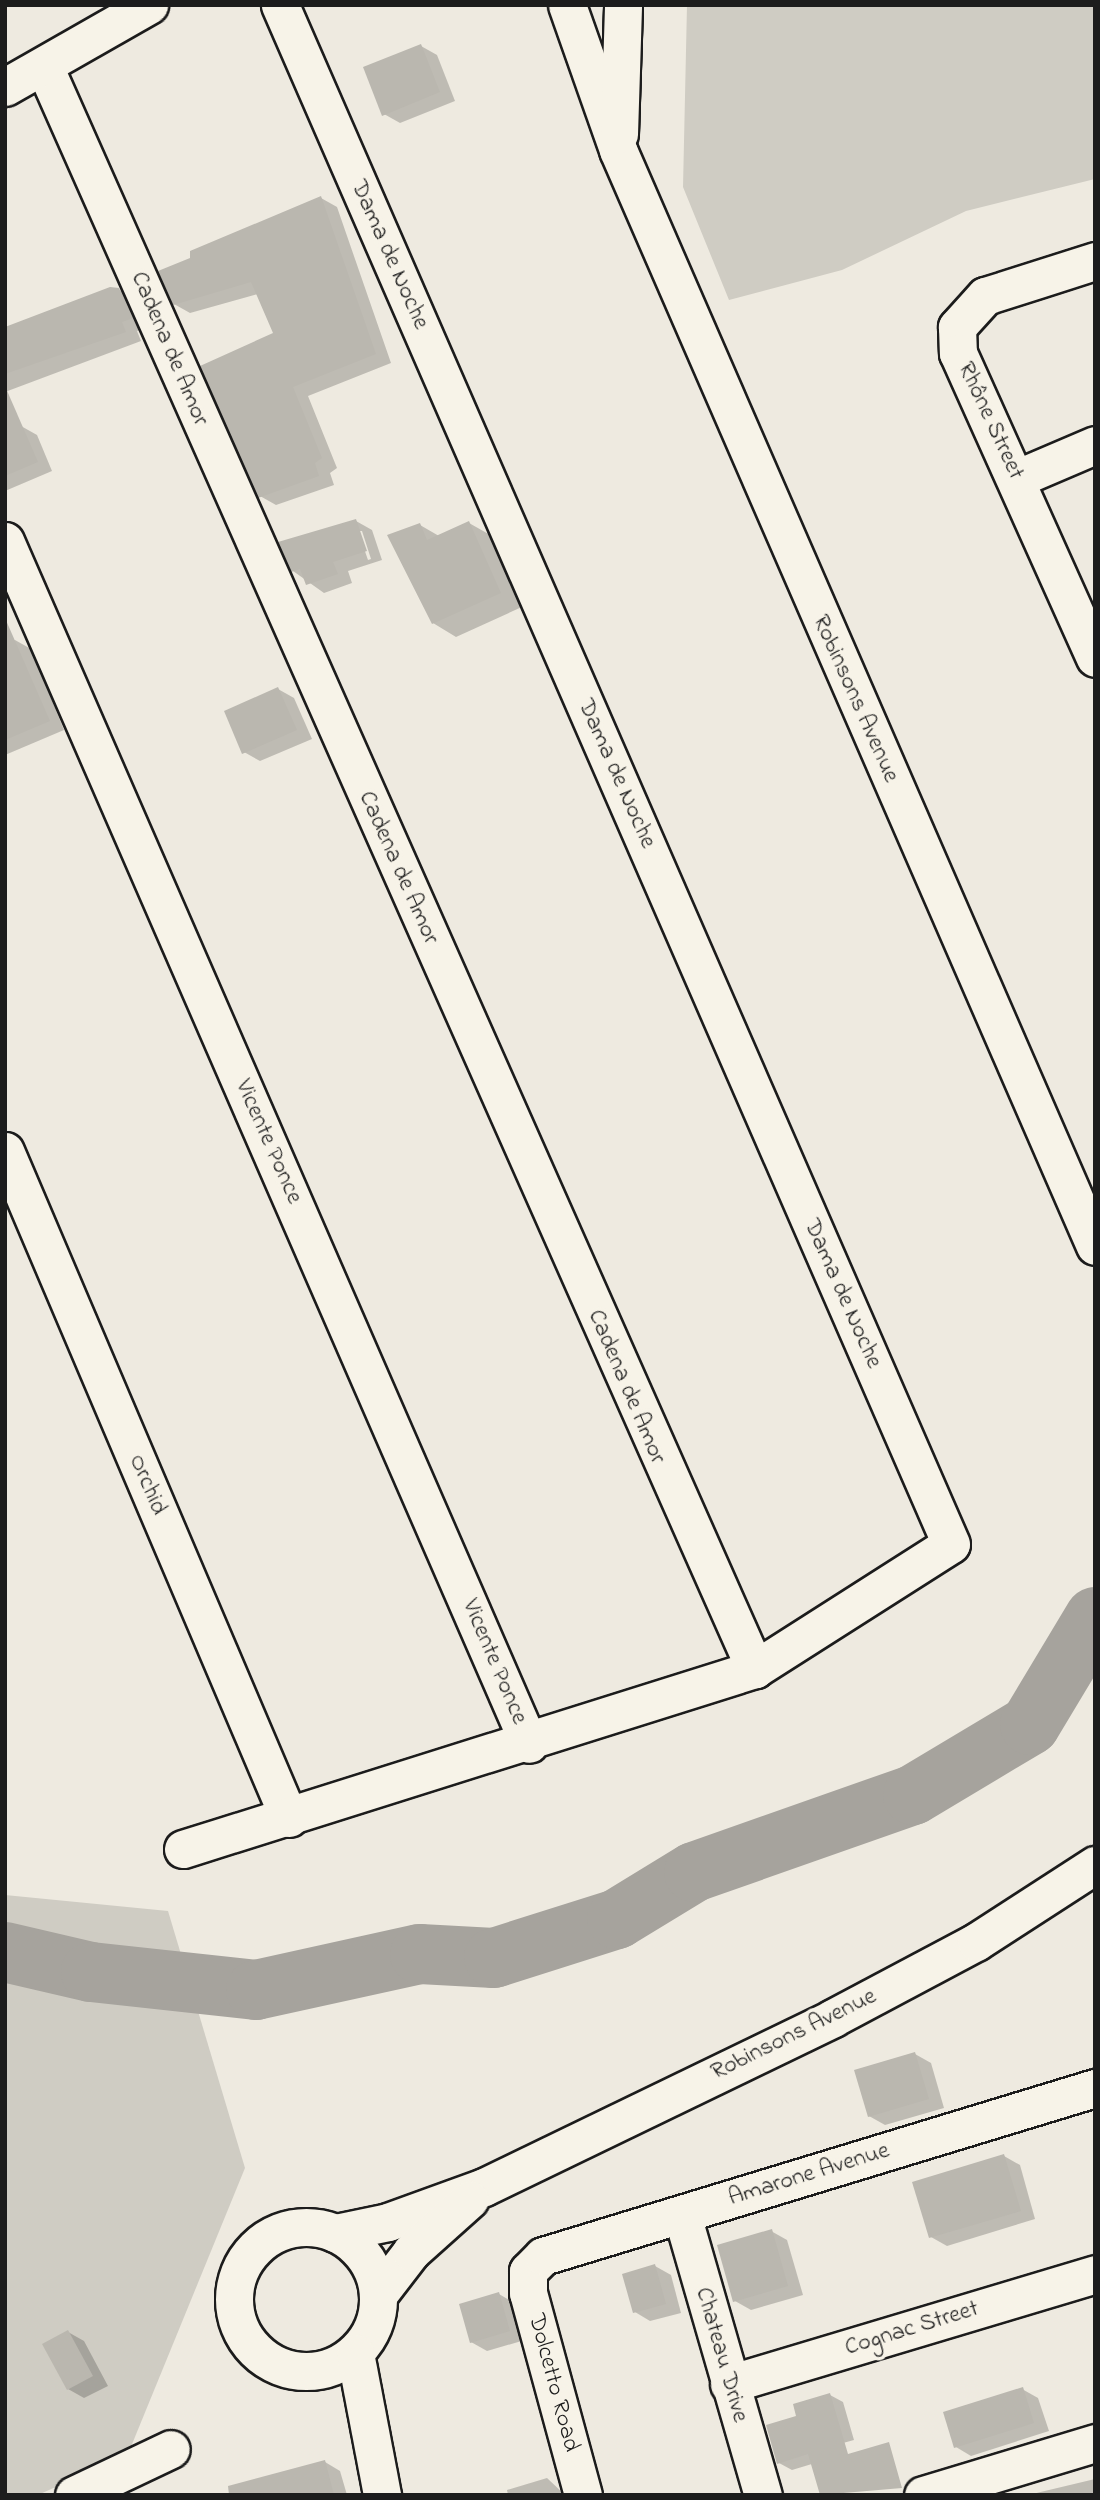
<!DOCTYPE html>
<meta charset="utf-8">
<style>
body{margin:0}
#map{position:relative;width:1100px;height:2500px;overflow:hidden;background:#eeeae0;font-family:"Indie Flower",sans-serif}
div>[style]{position:absolute}
[style*='--x']{left:calc(var(--x)*1px);top:calc(var(--y)*1px);width:calc(var(--w)*1px);rotate:calc(var(--a)*1deg)}
.green>*{inset:0;background:#cfccc3}
.shadow>*{inset:0;background:#0003}
.river>*{height:60px;margin:-30px;padding:0 30px;transform-origin:30px;border-radius:30px;background:#a6a39d}
.building>*{inset:0;background:#bab7af}
.roads{filter:drop-shadow(2px 0 #1c1c1c) drop-shadow(-2px 0 #1c1c1c) drop-shadow(0 2px #1c1c1c) drop-shadow(0 -2px #1c1c1c)}
.street>*{height:37px;margin:-18.5px;padding:0 18.5px;transform-origin:18.5px;border-radius:18.5px;background:#f7f3e8}
.street>.ring{margin:-18.5px;padding:0;box-sizing:content-box;background:none;border:37px solid #f7f3e8;border-radius:50%}
span{translate:-50% -50%;white-space:nowrap;text-align:center;line-height:1.15;-webkit-text-stroke:7px #f7f3e8;paint-order:stroke}
.street-label{font-size:24px;color:#1c1c1c}
.frame{position:absolute;inset:0;border:7px solid #1c1c1c;pointer-events:none}
</style>
<div id="map">
<div class="green">
<i style="clip-path:polygon(687px 5px,1095px 5px,1095px 179px,966px 211px,842px 270px,729px 300px,683px 187px)"></i>
<i style="clip-path:polygon(5px 1895px,168px 1911px,245px 2168px,128px 2454px,38px 2495px,5px 2495px)"></i>
</div>
<div class="shadow">
<i style="clip-path:polygon(421px 46px,437px 55px,455px 101px,400px 123px,384px 114px)"></i>
<i style="clip-path:polygon(321px 198px,337px 207px,391px 363px,308px 396px,337px 468px,330px 473px,334px 485px,276px 505px,260px 496px,275px 334px,258px 294px,190px 313px,174px 304px)"></i>
<i style="clip-path:polygon(119px 290px,135px 299px,148px 327px,137px 331px,141px 341px,5px 392px,5px 330px)"></i>
<i style="clip-path:polygon(21px 426px,37px 435px,52px 471px,5px 491px,5px 432px)"></i>
<i style="clip-path:polygon(evenodd,356px 521px,372px 530px,382px 560px,348px 571px,352px 583px,324px 593px,293px 571px,356px 521px,358px 531px,362px 531px,371px 559px,368px 560px,358px 531px)"></i>
<i style="clip-path:polygon(469px 523px,492px 536px,524px 606px,456px 637px,433px 623px,420px 525px,439px 536px)"></i>
<i style="clip-path:polygon(15px 640px,31px 649px,64px 730px,5px 755px,5px 644px)"></i>
<i style="clip-path:polygon(278px 689px,294px 698px,312px 739px,260px 761px,244px 752px)"></i>
<i style="clip-path:polygon(915px 2054px,931px 2063px,944px 2108px,885px 2125px,869px 2116px)"></i>
<i style="clip-path:polygon(1004px 2156px,1020px 2165px,1035px 2219px,947px 2246px,931px 2237px)"></i>
<i style="clip-path:polygon(771px 2231px,787px 2240px,803px 2295px,751px 2310px,735px 2301px)"></i>
<i style="clip-path:polygon(655px 2266px,671px 2275px,681px 2313px,650px 2321px,635px 2312px)"></i>
<i style="clip-path:polygon(499px 2294px,514px 2303px,525px 2340px,487px 2351px,471px 2342px)"></i>
<i style="clip-path:polygon(68px 2332px,84px 2341px,108px 2386px,84px 2398px,68px 2389px)"></i>
<i style="clip-path:polygon(1022px 2389px,1038px 2398px,1049px 2431px,971px 2456px,956px 2447px)"></i>
<i style="clip-path:polygon(830px 2395px,843px 2402px,854px 2440px,832px 2446px,835px 2457px,792px 2470px,779px 2463px,799px 2417px)"></i>
<i style="clip-path:polygon(325px 2462px,340px 2471px,347px 2495px,278px 2495px)"></i>
<i style="clip-path:polygon(547px 2478px,565px 2495px,508px 2495px,507px 2490px)"></i>
<i style="clip-path:polygon(1095px 2479px,1095px 2495px,1028px 2495px)"></i>
</div>
<div class="river">
<i style="--x:5;--y:1952;--w:88;--a:13.1"></i>
<i style="--x:91;--y:1972;--w:166;--a:6.2"></i>
<i style="--x:256;--y:1990;--w:168;--a:-12.4"></i>
<i style="--x:420;--y:1954;--w:74;--a:3.1"></i>
<i style="--x:494;--y:1958;--w:129;--a:-17.6"></i>
<i style="--x:617;--y:1919;--w:90;--a:-31.4"></i>
<i style="--x:694;--y:1872;--w:232;--a:-19.4"></i>
<i style="--x:913;--y:1795;--w:136;--a:-30.9"></i>
<i style="--x:1030;--y:1725;--w:126;--a:-59"></i>
</div>
<div class="building">
<i style="clip-path:polygon(421px 44px,440px 92px,382px 116px,363px 67px)"></i>
<i style="clip-path:polygon(321px 196px,376px 354px,293px 387px,322px 458px,315px 463px,319px 476px,258px 498px,200px 366px,273px 333px,251px 282px,173px 305px,158px 271px,190px 258px,190px 251px)"></i>
<i style="clip-path:polygon(110px 287px,119px 288px,133px 318px,122px 322px,126px 332px,5px 374px,5px 327px)"></i>
<i style="clip-path:polygon(5px 386px,38px 462px,5px 476px)"></i>
<i style="clip-path:polygon(356px 519px,367px 551px,333px 562px,338px 574px,306px 585px,300px 569px,291px 572px,278px 542px)"></i>
<i style="clip-path:polygon(469px 521px,501px 593px,432px 624px,387px 535px,420px 523px,427px 540px)"></i>
<i style="clip-path:polygon(5px 618px,50px 721px,5px 740px)"></i>
<i style="clip-path:polygon(278px 687px,297px 730px,242px 754px,224px 711px)"></i>
<i style="clip-path:polygon(915px 2052px,929px 2099px,868px 2117px,854px 2070px)"></i>
<i style="clip-path:polygon(1004px 2154px,1021px 2211px,929px 2238px,912px 2182px)"></i>
<i style="clip-path:polygon(772px 2229px,788px 2286px,733px 2302px,717px 2245px)"></i>
<i style="clip-path:polygon(655px 2264px,666px 2304px,633px 2313px,622px 2274px)"></i>
<i style="clip-path:polygon(499px 2292px,510px 2331px,470px 2343px,459px 2304px)"></i>
<i style="clip-path:polygon(68px 2330px,93px 2376px,67px 2390px,42px 2344px)"></i>
<i style="clip-path:polygon(1023px 2387px,1034px 2423px,954px 2448px,943px 2412px)"></i>
<i style="clip-path:polygon(830px 2393px,848px 2454px,889px 2442px,902px 2488px,820px 2495px,808px 2454px,777px 2464px,766px 2425px,796px 2416px,793px 2404px)"></i>
<i style="clip-path:polygon(325px 2460px,334px 2495px,229px 2495px,228px 2486px)"></i>
</div>
<div class="roads">
<div class="street">
<i style="--x:567;--y:5;--w:154;--a:70.6"></i>
<i style="--x:618;--y:150;--w:1195;--a:66.48"></i>
<i style="--x:44;--y:66;--w:1754;--a:66.08"></i>
<i style="--x:5;--y:87;--w:166;--a:-29.7"></i>
<i style="--x:619;--y:134;--w:129;--a:-88.2"></i>
<i style="--x:1095;--y:261;--w:115;--a:162.3"></i>
<i style="--x:985;--y:296;--w:42;--a:132.1"></i>
<i style="--x:957;--y:327;--w:26;--a:88"></i>
<i style="--x:958;--y:353;--w:334;--a:65.8"></i>
<i style="--x:1018;--y:478;--w:84;--a:-23.2"></i>
<i style="--x:5;--y:541;--w:1312;--a:66.46"></i>
<i style="--x:5;--y:1151;--w:725;--a:66.94"></i>
<i style="--x:183;--y:1849;--w:600;--a:-17.47"></i>
<i style="--x:755;--y:1669;--w:232;--a:-32.5"></i>
<i style="--x:951;--y:1544;--w:1679;--a:-113.56"></i>
<i style="--x:682;--y:2215;--w:291;--a:73.9"></i>
<i class="ring" style="left:234px;top:2227px;width:107px;height:107px"></i>
<i style="--x:335;--y:2233;--w:54;--a:-11.7"></i>
<i style="--x:388;--y:2222;--w:102;--a:-20"></i>
<i style="--x:484;--y:2187;--w:388;--a:-25.8"></i>
<i style="--x:833;--y:2018;--w:162;--a:-28"></i>
<i style="--x:976;--y:1942;--w:142;--a:-32.9"></i>
<i style="--x:378;--y:2295;--w:54;--a:-52.5"></i>
<i style="--x:411;--y:2252;--w:79;--a:-41.9"></i>
<i style="--x:355;--y:2353;--w:145;--a:79.2"></i>
<i style="--x:729;--y:2384;--w:382;--a:-16.7"></i>
<i style="--x:74;--y:2495;--w:107;--a:-25.4"></i>
<i style="--x:583;--y:2495;--w:209;--a:-105.2"></i>
<i style="--x:528;--y:2293;--w:22;--a:-90"></i>
<i style="--x:528;--y:2271;--w:21;--a:-45"></i>
<i style="--x:543;--y:2256;--w:577;--a:-16.93"></i>
<i style="--x:923;--y:2495;--w:180;--a:-16.8"></i>
</div>
</div>
<div class="street-label">
<span style="left:389px;top:255px;rotate:66deg">Dama de Noche</span>
<span style="left:169px;top:349px;rotate:67deg">Cadena de Amor</span>
<span style="left:990px;top:421px;rotate:65deg">Rhône Street</span>
<span style="left:855px;top:699px;rotate:66deg">Robinsons Avenue</span>
<span style="left:616px;top:774px;rotate:66deg">Dama de Noche</span>
<span style="left:398px;top:868px;rotate:66deg">Cadena de Amor</span>
<span style="left:268px;top:1142px;rotate:66deg">Vicente Ponce</span>
<span style="left:842px;top:1294px;rotate:66deg">Dama de Noche</span>
<span style="left:626px;top:1387px;rotate:67deg">Cadena de Amor</span>
<span style="left:147px;top:1485px;rotate:67deg">Orchid</span>
<span style="left:494px;top:1662px;rotate:67deg">Vicente Ponce</span>
<span style="left:794px;top:2035px;rotate:-26deg">Robinsons Avenue</span>
<span style="left:809px;top:2175px;rotate:-17deg">Amarone Avenue</span>
<span style="left:912px;top:2329px;rotate:-17deg">Cognac Street</span>
<span style="left:721px;top:2355px;rotate:74deg">Chateau Drive</span>
<span style="left:553px;top:2383px;rotate:75deg">Dolcetto Road</span>
</div>
<div class="frame"></div>
</div>
